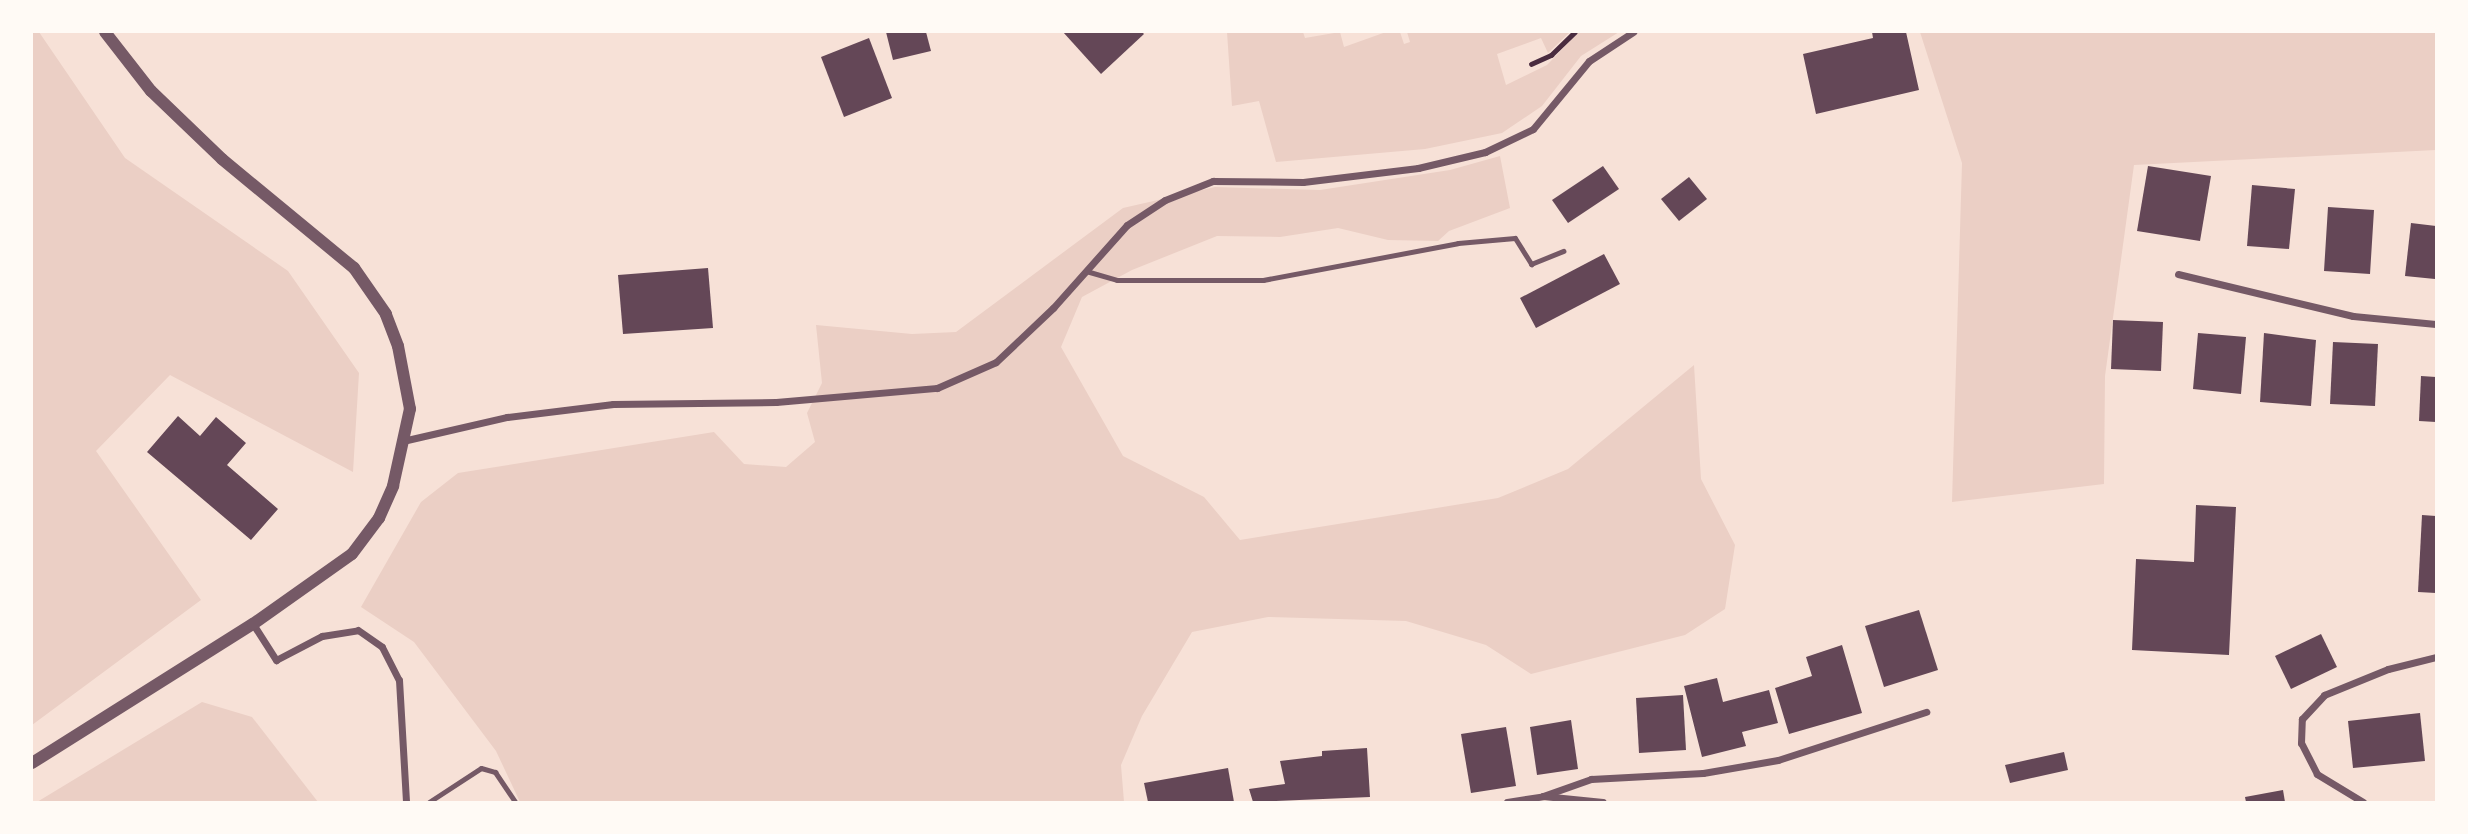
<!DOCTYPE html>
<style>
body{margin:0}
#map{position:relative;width:2468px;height:834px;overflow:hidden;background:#f7e1d7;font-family:"Sofia Sans Condensed",sans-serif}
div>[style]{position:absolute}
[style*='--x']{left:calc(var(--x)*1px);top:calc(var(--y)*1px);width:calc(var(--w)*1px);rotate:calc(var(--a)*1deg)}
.green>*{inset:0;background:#ebcfc5}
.building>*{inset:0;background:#644757}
.path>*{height:4.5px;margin:-2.25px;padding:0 2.25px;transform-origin:2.25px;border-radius:2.25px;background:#4a2c40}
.service>*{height:5px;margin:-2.5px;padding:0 2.5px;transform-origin:2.5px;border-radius:2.5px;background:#755966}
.minor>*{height:7px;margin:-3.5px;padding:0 3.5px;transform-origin:3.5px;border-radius:3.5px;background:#755966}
.tertiary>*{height:12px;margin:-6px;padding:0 6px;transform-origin:6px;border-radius:6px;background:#755966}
span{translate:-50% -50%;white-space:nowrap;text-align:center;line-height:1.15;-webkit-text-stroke:5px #fffaf5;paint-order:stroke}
.frame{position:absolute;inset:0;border:33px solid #fffaf5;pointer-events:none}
</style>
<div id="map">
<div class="green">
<i style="clip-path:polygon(32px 32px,39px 32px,125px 158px,288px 271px,359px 373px,353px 472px,170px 375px,96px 451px,201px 600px,32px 725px)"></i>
<i style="clip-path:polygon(1227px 32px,1303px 32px,1305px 38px,1340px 32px,1344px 47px,1386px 32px,1400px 32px,1404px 44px,1410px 42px,1407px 32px,1570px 32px,1548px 53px,1541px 38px,1497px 54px,1506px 85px,1547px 65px,1579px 32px,1619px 32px,1581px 56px,1542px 106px,1502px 133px,1425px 149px,1276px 162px,1259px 101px,1232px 106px)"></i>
<i style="clip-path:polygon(1920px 32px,2436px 32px,2436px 150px,2134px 165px,2105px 376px,2104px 484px,1952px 502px,1962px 163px)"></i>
<i style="clip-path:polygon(1500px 156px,1510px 208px,1449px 231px,1438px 241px,1388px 240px,1338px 228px,1280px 237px,1217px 236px,1132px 270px,1082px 297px,1061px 347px,1123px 456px,1204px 497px,1240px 540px,1498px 498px,1568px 469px,1694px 365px,1701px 479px,1735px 545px,1725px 609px,1685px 635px,1531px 674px,1486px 645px,1406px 621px,1268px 617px,1192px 632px,1142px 716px,1121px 765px,1124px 802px,520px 802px,496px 751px,414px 642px,361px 607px,421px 502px,458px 473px,714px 432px,744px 464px,786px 467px,815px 442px,807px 413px,822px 383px,816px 325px,912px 334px,956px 332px,1123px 208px,1215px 187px,1320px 190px,1450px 170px)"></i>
<i style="clip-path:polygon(202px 702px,252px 717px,318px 802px,37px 802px)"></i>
</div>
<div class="building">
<i style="clip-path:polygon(886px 32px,926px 32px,931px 51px,893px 60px)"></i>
<i style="clip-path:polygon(1063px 32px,1142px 32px,1144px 34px,1101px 74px)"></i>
<i style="clip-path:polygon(1872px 32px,1906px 32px,1919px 90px,1816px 114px,1803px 54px,1873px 38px)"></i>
<i style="clip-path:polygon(869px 38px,892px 98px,844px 117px,821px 57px)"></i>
<i style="clip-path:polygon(1603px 166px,1619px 189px,1568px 223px,1552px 200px)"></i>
<i style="clip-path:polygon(2148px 166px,2211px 176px,2200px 241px,2137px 231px)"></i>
<i style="clip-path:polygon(1689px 177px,1707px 199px,1679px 221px,1661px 199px)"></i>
<i style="clip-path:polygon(2252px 185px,2295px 189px,2289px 249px,2247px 246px)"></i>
<i style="clip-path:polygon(2328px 207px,2374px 210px,2370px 274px,2324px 271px)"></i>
<i style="clip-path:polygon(2411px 223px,2436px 226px,2435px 279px,2405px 276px)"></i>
<i style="clip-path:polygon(1604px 254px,1620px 284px,1536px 328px,1520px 298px)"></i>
<i style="clip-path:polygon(708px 268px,713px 328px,623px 334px,618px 275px)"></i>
<i style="clip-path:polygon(2113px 320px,2163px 322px,2161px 371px,2111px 369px)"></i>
<i style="clip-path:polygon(2198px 333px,2246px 337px,2241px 394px,2193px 389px)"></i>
<i style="clip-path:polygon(2264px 333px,2316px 340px,2311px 406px,2260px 402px)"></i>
<i style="clip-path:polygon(2333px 342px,2378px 344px,2375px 406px,2330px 404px)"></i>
<i style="clip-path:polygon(2421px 376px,2436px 377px,2436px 422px,2419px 421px)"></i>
<i style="clip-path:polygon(178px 416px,200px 436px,216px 417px,246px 443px,227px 465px,278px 509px,251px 540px,147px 452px)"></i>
<i style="clip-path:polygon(2196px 505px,2236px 507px,2229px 655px,2132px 650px,2136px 559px,2194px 562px)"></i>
<i style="clip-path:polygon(2422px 515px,2436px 516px,2436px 593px,2418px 592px)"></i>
<i style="clip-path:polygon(1919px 610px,1938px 670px,1884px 687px,1865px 626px)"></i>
<i style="clip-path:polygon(2321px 634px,2337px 667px,2291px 689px,2275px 656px)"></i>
<i style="clip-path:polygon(1842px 645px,1862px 713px,1789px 734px,1775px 688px,1812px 676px,1806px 657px)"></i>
<i style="clip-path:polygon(1717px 678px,1723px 702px,1769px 690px,1778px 723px,1742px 732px,1746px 746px,1702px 757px,1684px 686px)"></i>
<i style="clip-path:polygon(1683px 695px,1686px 750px,1639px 753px,1636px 698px)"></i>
<i style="clip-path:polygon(2420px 713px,2425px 761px,2353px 768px,2348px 721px)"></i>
<i style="clip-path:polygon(1571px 720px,1578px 769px,1537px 775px,1530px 727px)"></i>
<i style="clip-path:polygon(1506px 727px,1516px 786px,1471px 793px,1461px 734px)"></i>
<i style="clip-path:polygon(1367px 748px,1370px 797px,1253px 802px,1249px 789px,1285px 784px,1280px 761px,1322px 756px,1322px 751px)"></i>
<i style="clip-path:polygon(2064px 752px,2068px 770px,2010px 783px,2005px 765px)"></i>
<i style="clip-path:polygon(1228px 768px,1234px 802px,1148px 802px,1144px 783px)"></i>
<i style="clip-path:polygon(2283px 790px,2285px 802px,2246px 802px,2245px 797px)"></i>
</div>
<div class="path">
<i style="--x:1531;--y:64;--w:22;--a:-24"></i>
<i style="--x:1551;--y:55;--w:33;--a:-44"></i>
</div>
<div class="service">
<i style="--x:1086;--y:271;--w:32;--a:16"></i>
<i style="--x:1117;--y:280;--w:146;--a:0"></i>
<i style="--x:1263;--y:280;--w:198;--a:-10.7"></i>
<i style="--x:1458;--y:243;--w:57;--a:-5"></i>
<i style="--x:1515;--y:238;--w:31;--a:58"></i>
<i style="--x:1531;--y:264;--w:35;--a:-22"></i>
<i style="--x:429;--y:802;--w:62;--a:-33.2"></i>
<i style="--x:481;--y:768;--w:15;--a:16"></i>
<i style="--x:495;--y:772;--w:36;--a:56"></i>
</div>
<div class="minor">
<i style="--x:2178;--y:274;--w:180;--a:13.5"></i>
<i style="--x:2353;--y:316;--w:83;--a:5.5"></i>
<i style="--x:407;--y:440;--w:103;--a:-13"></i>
<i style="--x:507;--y:417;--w:107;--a:-7"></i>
<i style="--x:613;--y:404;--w:163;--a:-0.7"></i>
<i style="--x:776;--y:402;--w:162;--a:-5"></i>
<i style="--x:937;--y:388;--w:64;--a:-23.8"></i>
<i style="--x:996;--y:362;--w:79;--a:-43.5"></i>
<i style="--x:1053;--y:308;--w:111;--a:-48.3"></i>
<i style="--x:1127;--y:225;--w:45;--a:-33.3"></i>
<i style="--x:1165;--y:200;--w:52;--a:-21.6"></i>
<i style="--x:1213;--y:181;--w:90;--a:0.6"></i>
<i style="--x:1303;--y:182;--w:116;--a:-6.9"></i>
<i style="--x:1418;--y:168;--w:69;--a:-13.4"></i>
<i style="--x:1485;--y:152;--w:53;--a:-25.6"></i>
<i style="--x:1533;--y:129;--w:88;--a:-50.5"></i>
<i style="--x:1589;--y:61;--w:53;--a:-33.4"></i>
<i style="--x:253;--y:624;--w:43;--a:57.4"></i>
<i style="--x:276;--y:660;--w:52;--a:-27.6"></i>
<i style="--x:322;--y:636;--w:36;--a:-9"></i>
<i style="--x:358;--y:630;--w:29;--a:35"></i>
<i style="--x:382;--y:647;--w:37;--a:63"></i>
<i style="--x:399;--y:680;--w:122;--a:86.7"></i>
<i style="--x:1543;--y:796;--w:51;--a:-19.5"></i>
<i style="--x:1591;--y:779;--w:112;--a:-3.1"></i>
<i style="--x:1703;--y:773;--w:76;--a:-9.8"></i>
<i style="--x:1778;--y:760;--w:156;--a:-18"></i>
<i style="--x:1507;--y:802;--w:36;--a:-9"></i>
<i style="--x:1543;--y:796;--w:60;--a:5.7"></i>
<i style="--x:2363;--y:802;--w:54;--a:-148.7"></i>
<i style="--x:2317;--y:774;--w:35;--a:-117"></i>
<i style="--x:2301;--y:743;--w:24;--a:-88"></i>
<i style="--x:2302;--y:719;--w:33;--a:-47"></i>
<i style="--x:2324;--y:695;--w:69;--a:-22.1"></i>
<i style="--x:2388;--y:669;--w:49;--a:-14"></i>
</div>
<div class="tertiary">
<i style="--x:32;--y:763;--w:261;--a:-32.2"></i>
<i style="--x:253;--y:624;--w:121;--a:-35.3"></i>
<i style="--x:352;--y:554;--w:45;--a:-53.1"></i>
<i style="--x:379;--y:518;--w:35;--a:-66"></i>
<i style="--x:393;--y:486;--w:79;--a:-77.6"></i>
<i style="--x:410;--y:409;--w:64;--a:-100.8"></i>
<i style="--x:398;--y:346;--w:34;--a:-111"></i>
<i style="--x:386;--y:314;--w:56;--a:-124.8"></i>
<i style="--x:354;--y:268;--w:171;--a:-140.5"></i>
<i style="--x:222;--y:159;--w:98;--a:-136.2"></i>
<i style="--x:151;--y:91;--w:75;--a:-127.9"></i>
</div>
<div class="frame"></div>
</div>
